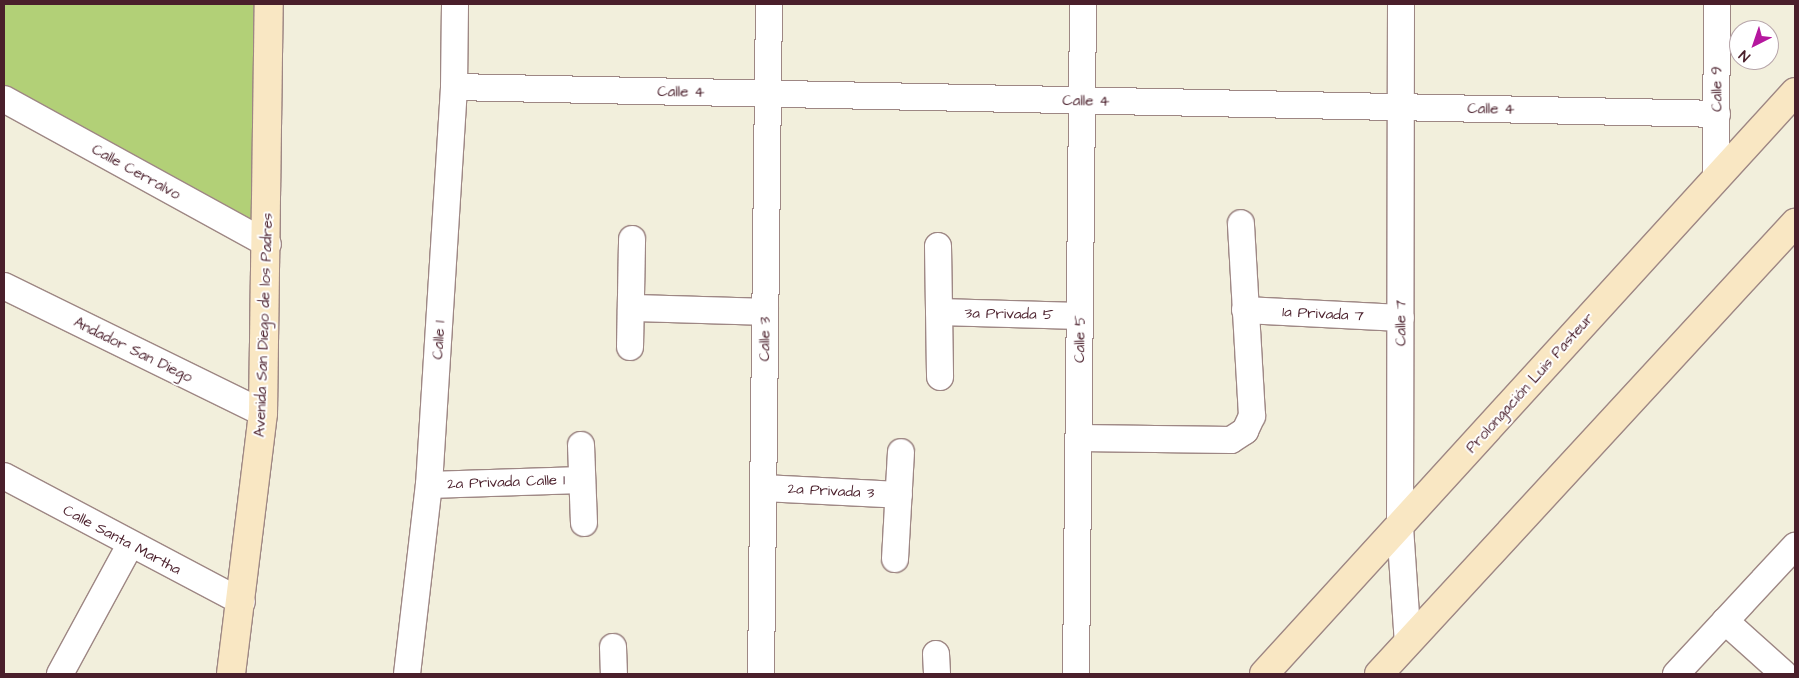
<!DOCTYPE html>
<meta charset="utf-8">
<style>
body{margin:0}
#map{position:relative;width:1799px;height:678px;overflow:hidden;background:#f2efdc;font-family:"Architects Daughter",sans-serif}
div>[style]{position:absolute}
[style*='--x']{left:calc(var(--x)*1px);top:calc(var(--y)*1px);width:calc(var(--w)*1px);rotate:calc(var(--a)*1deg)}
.green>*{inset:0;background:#b2d077}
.roads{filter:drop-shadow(1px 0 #9e8784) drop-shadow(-1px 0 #9e8784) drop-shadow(0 1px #9e8784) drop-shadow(0 -1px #9e8784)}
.street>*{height:26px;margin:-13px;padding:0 13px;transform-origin:13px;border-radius:13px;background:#fff}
.secondary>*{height:28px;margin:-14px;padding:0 14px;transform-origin:14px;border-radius:14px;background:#f9e7c3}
span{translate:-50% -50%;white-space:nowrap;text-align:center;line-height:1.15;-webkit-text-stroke:4px #fff;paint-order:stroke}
.street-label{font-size:15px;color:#4a1f2b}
.frame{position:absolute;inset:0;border:5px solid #4a1f2b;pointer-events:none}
.north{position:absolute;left:1729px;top:20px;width:50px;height:50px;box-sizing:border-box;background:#fff;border:1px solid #b7a5aa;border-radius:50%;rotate:221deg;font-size:14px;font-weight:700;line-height:20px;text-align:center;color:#4a1f2b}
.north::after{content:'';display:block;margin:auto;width:18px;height:22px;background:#b5179e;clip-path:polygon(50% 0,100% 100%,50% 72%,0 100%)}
</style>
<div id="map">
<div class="green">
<i style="clip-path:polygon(4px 4px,259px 4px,256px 227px,4px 85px)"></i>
</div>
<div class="roads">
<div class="street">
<i style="--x:1401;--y:4;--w:523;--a:90.11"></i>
<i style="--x:1400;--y:527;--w:116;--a:86.1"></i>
<i style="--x:454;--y:87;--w:1263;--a:1.22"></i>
<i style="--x:4;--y:99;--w:301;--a:28.8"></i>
<i style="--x:1716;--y:175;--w:171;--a:-89.7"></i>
<i style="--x:938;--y:246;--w:131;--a:89.1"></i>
<i style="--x:4;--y:286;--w:288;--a:26.1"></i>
<i style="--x:631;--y:308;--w:134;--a:1.7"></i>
<i style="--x:1245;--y:310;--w:156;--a:2.9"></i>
<i style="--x:939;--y:312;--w:141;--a:1.6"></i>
<i style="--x:630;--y:347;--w:108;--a:-88.9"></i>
<i style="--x:1079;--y:438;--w:152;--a:0.8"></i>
<i style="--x:1231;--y:440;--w:17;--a:-33"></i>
<i style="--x:1245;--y:431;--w:17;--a:-65"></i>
<i style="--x:1252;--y:416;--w:193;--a:-93.3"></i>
<i style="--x:581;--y:445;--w:78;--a:87.8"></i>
<i style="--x:4;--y:476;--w:269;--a:27.9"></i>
<i style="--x:429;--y:485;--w:153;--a:-1.9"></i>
<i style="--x:763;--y:488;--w:136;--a:2.9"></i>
<i style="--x:895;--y:559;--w:107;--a:-86.8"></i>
<i style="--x:1725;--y:621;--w:79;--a:41.9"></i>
<i style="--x:613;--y:647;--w:27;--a:88"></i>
<i style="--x:936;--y:654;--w:20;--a:87"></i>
<i style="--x:60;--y:674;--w:147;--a:-61.5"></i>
<i style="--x:407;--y:674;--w:190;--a:-83.4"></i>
<i style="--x:429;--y:485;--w:399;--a:-86.4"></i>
<i style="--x:454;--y:87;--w:83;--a:-89.3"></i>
<i style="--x:761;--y:674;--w:670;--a:-89.32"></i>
<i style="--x:1076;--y:674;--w:670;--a:-89.4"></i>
<i style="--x:1676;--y:674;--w:175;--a:-47.1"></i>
</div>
<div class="secondary">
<i style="--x:231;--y:674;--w:263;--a:-83"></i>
<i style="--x:263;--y:413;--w:409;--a:-89.2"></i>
<i style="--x:1264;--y:674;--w:788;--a:-47.62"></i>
<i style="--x:1379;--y:674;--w:614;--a:-47.31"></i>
</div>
</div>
<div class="street-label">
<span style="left:1717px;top:89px;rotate:-90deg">Calle 9</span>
<span style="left:681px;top:92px;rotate:1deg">Calle 4</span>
<span style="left:1086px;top:101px;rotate:1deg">Calle 4</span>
<span style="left:1491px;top:109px;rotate:1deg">Calle 4</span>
<span style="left:136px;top:172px;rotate:29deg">Calle Cerralvo</span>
<span style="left:1009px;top:314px;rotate:1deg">3a Privada 5</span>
<span style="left:1323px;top:314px;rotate:3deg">1a Privada 7</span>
<span style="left:1401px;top:323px;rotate:-90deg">Calle 7</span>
<span style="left:264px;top:325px;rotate:-88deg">Avenida San Diego de los Padres</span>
<span style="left:765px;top:339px;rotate:-89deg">Calle 3</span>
<span style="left:1080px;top:339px;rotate:-89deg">Calle 5</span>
<span style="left:439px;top:340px;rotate:-86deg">Calle 1</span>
<span style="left:133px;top:350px;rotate:26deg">Andador San Diego</span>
<span style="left:1530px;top:383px;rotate:-48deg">Prolongación Luis Pasteur</span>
<span style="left:506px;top:482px;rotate:-2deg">2a Privada Calle 1</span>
<span style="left:831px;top:491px;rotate:3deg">2a Privada 3</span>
<span style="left:122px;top:540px;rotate:28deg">Calle Santa Martha</span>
</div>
<div class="frame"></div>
<div class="north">N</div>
</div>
